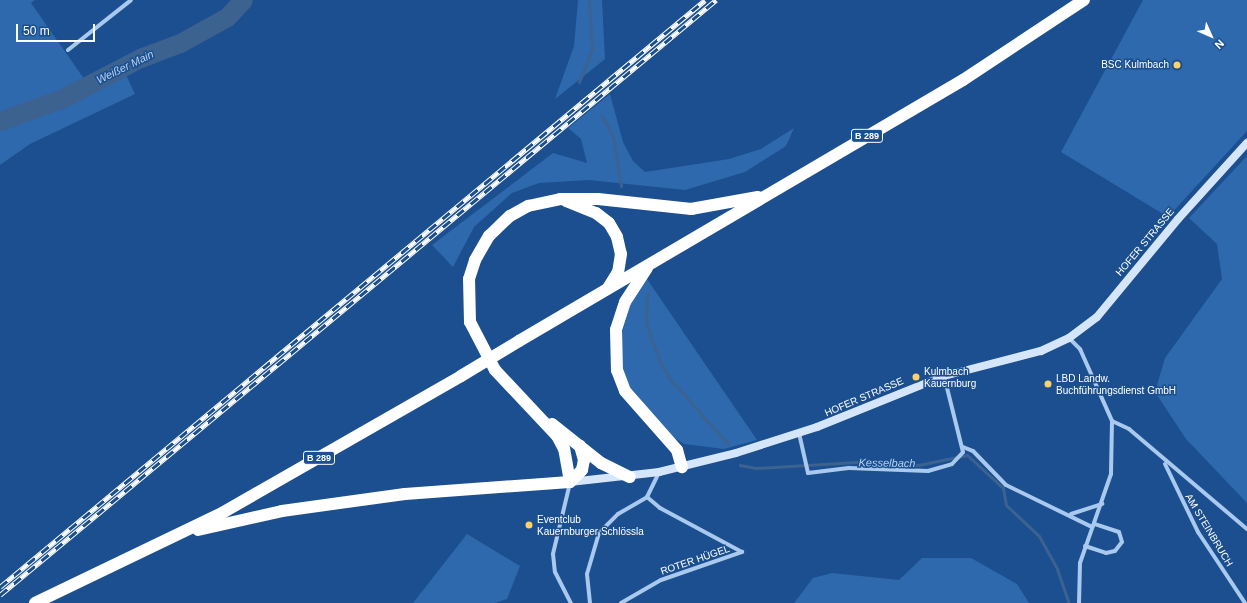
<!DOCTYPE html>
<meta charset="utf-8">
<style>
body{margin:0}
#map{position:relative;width:1247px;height:603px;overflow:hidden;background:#1b4f8f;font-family:Arial,sans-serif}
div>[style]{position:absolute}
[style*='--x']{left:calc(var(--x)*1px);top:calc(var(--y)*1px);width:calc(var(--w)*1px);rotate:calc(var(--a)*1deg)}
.green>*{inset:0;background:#2e69ad}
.stream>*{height:3px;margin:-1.5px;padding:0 1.5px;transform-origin:1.5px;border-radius:1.5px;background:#3c6290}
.river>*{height:19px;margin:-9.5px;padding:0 9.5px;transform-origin:9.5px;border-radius:9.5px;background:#3c6290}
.street>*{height:4px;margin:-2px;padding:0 2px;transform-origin:2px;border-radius:2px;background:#a9c9ee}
.secondary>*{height:8px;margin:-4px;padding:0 4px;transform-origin:4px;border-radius:4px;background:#d6e6fa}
.highway>*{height:12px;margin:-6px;padding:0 6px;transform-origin:6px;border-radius:6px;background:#fff}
.rail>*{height:4.5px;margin-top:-2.25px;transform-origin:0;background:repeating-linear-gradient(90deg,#1b4f8f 0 9px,#fff 0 18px);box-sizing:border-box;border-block:1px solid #fff}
.highway-bridge>*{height:12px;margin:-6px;padding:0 6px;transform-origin:6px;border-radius:6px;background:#fff}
.dots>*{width:11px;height:11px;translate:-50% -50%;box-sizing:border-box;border:2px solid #1b4f8f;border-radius:50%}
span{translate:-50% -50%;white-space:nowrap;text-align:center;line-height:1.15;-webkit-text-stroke:3px #1b4f8f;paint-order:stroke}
.shield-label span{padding:1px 3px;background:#1b4f8f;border:1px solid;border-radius:3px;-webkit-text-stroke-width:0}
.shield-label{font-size:9px;color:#fff;font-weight:700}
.poi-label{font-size:10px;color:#fff}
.right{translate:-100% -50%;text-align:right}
.left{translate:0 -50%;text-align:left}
.street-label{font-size:10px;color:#fff}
.water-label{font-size:11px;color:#b5d3f5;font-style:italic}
.north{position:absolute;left:1191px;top:16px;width:40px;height:40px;-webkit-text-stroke:3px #1b4f8f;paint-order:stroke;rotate:135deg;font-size:11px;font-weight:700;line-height:16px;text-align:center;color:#fff}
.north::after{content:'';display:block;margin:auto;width:14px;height:18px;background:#fff;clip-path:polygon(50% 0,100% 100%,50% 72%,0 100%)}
.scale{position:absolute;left:16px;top:24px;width:79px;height:18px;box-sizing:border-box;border:2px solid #fff;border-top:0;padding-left:5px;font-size:12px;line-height:14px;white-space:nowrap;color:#fff;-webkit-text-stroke:3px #1b4f8f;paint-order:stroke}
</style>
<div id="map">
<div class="green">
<i style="clip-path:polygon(0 0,35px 0,31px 3px,87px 83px,122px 66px,135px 94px,30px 144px,0 165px)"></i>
<i style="clip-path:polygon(578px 0,602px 0,605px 59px,555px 99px,574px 46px)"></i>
<i style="clip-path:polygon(1143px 0,1247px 0,1247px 131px,1168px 217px,1061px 152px)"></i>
<i style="clip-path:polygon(610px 94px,623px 142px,633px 161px,645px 172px,729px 159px,761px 149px,794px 128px,786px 146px,745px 172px,685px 190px,589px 180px,539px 183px,512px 193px,474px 227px,453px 267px,432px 245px,553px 153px,587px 163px,581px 139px,568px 128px)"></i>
<i style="clip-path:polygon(1247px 156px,1247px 503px,1186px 439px,1155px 392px,1165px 358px,1222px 279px,1217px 244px,1189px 218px)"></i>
<i style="clip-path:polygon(647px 279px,757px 440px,724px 449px,684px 444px,668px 434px,632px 394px,623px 372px,620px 340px,633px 295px)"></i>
<i style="clip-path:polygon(467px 534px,520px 566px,507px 599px,495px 603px,413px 603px)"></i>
<i style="clip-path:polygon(922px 558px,971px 558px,1017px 584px,1029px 603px,794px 603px,813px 578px,832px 573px,899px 580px)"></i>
</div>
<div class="stream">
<i style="--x:579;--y:82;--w:35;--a:-68"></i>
<i style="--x:592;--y:49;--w:49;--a:-93.5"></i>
<i style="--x:601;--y:115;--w:24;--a:60"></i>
<i style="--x:613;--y:136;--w:51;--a:80.9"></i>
<i style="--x:647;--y:293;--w:30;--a:92"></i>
<i style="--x:646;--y:323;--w:41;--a:70.3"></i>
<i style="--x:660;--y:362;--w:21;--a:59"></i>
<i style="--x:671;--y:380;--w:86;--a:48.3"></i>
<i style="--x:740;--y:465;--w:16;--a:11"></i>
<i style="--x:756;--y:468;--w:117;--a:-3.4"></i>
<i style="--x:873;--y:461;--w:45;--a:5.1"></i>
<i style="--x:918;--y:465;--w:50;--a:-11.5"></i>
<i style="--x:967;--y:455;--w:49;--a:42.5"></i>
<i style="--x:1003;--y:488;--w:17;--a:80"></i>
<i style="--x:1006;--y:505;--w:45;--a:43.2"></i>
<i style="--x:1039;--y:536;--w:38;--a:61"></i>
<i style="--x:1057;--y:569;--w:36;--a:71"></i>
</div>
<div class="river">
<i style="--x:0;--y:121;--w:67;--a:-20.1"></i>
<i style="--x:63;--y:98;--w:87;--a:-27.5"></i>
<i style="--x:140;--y:58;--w:43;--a:-20.6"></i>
<i style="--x:180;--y:43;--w:54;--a:-29"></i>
<i style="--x:227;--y:17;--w:23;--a:-47"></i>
</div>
<div class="street">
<i style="--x:68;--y:50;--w:80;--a:-38.4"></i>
<i style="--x:1069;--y:338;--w:16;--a:45"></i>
<i style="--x:1080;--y:349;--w:79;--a:66"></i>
<i style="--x:1112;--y:421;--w:53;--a:91.1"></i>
<i style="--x:1111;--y:474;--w:94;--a:109.2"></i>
<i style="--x:1080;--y:563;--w:40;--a:91.4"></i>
<i style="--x:1112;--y:421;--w:19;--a:25"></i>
<i style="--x:1129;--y:429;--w:155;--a:40.3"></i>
<i style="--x:799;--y:433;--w:41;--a:77.3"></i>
<i style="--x:808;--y:473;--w:41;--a:-7"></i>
<i style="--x:849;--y:468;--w:79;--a:2.2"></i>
<i style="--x:928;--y:471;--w:25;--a:-16"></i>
<i style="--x:952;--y:464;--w:16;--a:-47"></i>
<i style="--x:963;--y:452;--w:78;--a:-104"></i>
<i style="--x:963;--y:447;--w:11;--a:22"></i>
<i style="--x:973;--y:451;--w:47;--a:45.9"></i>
<i style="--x:1006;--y:485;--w:96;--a:26"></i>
<i style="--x:1165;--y:464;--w:76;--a:64.1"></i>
<i style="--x:1198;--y:532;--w:85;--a:56.5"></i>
<i style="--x:570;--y:483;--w:73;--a:103.5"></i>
<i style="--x:553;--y:554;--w:18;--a:84"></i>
<i style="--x:555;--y:572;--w:35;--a:63"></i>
<i style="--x:647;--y:497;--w:17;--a:40"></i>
<i style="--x:660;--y:508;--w:93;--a:28.2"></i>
<i style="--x:1071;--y:514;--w:33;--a:-18"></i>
<i style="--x:1085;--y:546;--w:22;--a:18"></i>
<i style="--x:1106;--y:553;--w:9;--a:-13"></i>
<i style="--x:1115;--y:551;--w:11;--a:-52"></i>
<i style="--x:1122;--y:542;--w:10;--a:-107"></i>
<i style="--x:1119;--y:532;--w:26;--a:-162"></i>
<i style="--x:590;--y:603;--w:29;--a:-96"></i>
<i style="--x:587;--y:574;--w:43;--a:-73.7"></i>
<i style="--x:599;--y:533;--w:27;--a:-45"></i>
<i style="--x:618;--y:514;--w:34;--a:-30"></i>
<i style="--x:647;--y:497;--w:28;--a:-64"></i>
<i style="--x:621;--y:603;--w:46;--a:-29.9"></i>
<i style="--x:661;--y:580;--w:86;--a:-19.1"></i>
</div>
<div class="secondary">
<i style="--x:570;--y:482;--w:90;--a:-6.4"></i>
<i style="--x:659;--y:472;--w:79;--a:-13.9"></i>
<i style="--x:736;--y:453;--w:85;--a:-17.8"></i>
<i style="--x:817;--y:427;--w:137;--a:-21.9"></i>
<i style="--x:944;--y:376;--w:100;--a:-14.5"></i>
<i style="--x:1041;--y:351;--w:31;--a:-25"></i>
<i style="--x:1069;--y:338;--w:35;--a:-37"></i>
<i style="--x:1097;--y:317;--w:127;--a:-50.4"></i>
<i style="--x:1178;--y:219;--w:103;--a:-47.8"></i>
</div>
<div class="highway">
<i style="--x:566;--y:201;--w:32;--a:22"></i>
<i style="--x:596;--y:213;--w:16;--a:38"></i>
<i style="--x:609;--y:223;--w:16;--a:60"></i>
<i style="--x:617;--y:237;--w:17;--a:77"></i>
<i style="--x:621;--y:254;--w:18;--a:99"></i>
<i style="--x:618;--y:272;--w:19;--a:122"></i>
<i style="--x:647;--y:268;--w:40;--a:122.9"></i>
<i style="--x:625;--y:302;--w:29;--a:108"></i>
<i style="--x:616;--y:330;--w:40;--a:88.6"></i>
<i style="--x:617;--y:370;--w:22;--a:69"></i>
<i style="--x:625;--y:391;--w:79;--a:48.6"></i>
<i style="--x:677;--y:450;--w:18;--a:74"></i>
<i style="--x:519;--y:341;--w:515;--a:-30.45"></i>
<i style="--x:963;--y:80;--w:145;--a:-33.5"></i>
<i style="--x:552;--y:424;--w:63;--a:38.5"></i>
<i style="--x:601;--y:463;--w:32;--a:26"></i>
<i style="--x:570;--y:482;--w:34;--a:-100"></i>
<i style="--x:564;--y:449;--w:15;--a:-118"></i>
<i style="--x:557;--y:436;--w:91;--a:-133.2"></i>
<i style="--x:495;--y:370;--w:54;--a:-117.5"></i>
<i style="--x:470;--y:322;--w:43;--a:-91.3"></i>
<i style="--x:469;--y:279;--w:20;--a:-72"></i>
<i style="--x:475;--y:260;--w:28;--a:-60"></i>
<i style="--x:489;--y:236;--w:29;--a:-44"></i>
<i style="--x:510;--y:216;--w:21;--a:-29"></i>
<i style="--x:528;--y:206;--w:33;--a:-12"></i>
<i style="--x:560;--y:199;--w:38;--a:0"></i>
<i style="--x:598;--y:199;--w:94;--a:6.1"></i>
<i style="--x:691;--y:209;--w:68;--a:-10.2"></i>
<i style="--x:198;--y:530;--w:86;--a:-12.7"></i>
<i style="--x:282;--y:511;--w:124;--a:-7.9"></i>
<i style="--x:405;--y:494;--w:165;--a:-4.2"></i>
<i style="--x:570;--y:482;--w:17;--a:-45"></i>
<i style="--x:582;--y:470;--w:10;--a:-79"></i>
<i style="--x:584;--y:460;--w:15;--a:-106"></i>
<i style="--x:35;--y:603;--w:208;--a:-25.7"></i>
<i style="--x:222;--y:513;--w:275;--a:-29.8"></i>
</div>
<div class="rail">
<i style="--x:0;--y:587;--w:917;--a:-39.78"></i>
<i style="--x:0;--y:595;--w:931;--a:-39.73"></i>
</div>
<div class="highway-bridge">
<i style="--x:461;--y:376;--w:68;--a:-31.1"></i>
</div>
<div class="dots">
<i style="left:1177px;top:65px;background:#ffd166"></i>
<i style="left:916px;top:377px;background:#ffd166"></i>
<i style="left:1048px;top:384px;background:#ffd166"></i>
<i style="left:529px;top:525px;background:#ffd166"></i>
</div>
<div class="shield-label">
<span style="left:867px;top:136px">B 289</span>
<span style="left:319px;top:458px">B 289</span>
</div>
<div class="poi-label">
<span class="right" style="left:1169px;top:65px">BSC Kulmbach</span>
<span class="left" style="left:924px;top:377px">Kulmbach<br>Kauernburg</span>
<span class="left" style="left:1056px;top:384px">LBD Landw.<br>Buchführungsdienst GmbH</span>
<span class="left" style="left:537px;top:525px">Eventclub<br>Kauernburger Schlössla</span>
</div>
<div class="street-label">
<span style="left:1145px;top:242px;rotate:-50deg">HOFER STRASSE</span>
<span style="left:864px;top:397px;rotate:-23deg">HOFER STRASSE</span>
<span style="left:1209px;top:530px;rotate:59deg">AM STEINBRUCH</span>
<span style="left:695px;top:560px;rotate:-19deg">ROTER HÜGEL</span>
</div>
<div class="water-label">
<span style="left:125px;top:67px;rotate:-26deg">Weißer Main</span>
<span style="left:887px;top:463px;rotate:1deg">Kesselbach</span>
</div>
<div class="north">N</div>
<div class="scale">50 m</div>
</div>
